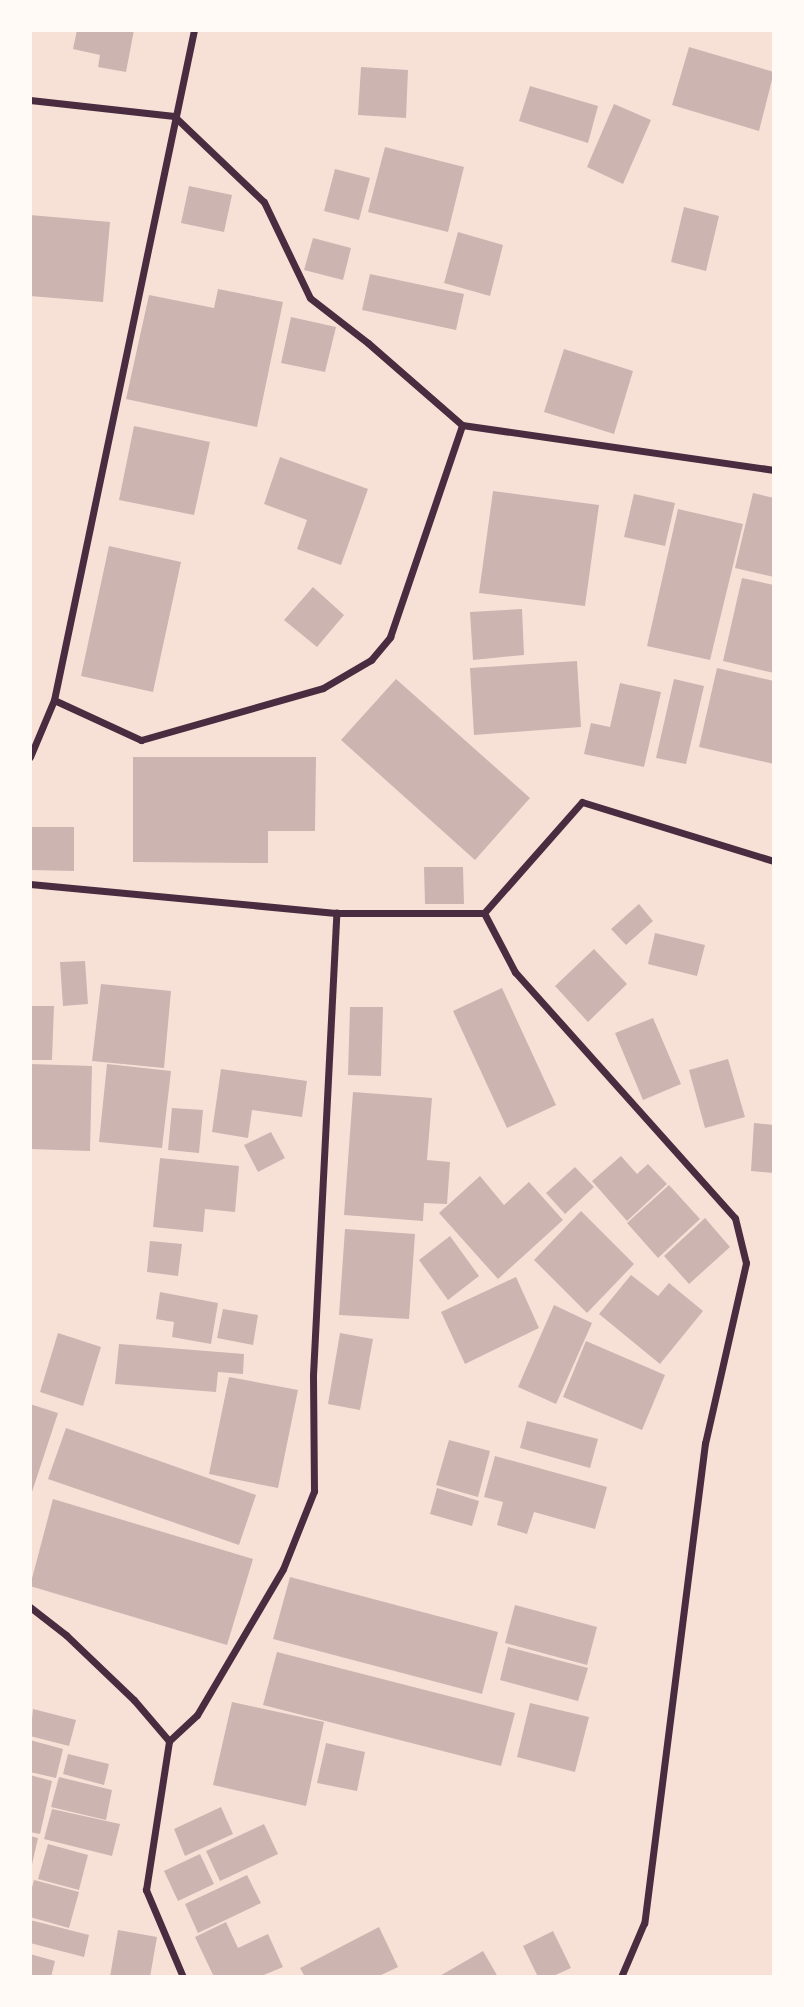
<!DOCTYPE html>
<style>
body{margin:0}
#map{position:relative;width:804px;height:2007px;overflow:hidden;background:#f7e1d7;font-family:Roboto,sans-serif}
div>[style]{position:absolute}
[style*='--x']{left:calc(var(--x)*1px);top:calc(var(--y)*1px);width:calc(var(--w)*1px);rotate:calc(var(--a)*1deg)}
.building>*{inset:0;background:#ccb4b1}
.minor>*{height:7px;margin:-3.5px;padding:0 3.5px;transform-origin:3.5px;border-radius:3.5px;background:#4a2c40}
span{translate:-50% -50%;white-space:nowrap;text-align:center;line-height:1.15;-webkit-text-stroke:6px #fffaf5;paint-order:stroke}
.frame{position:absolute;inset:0;border:32px solid #fffaf5;pointer-events:none}
</style>
<div id="map">
<div class="building">
<i style="clip-path:polygon(77px 30px,134px 30px,126px 72px,98px 67px,100px 55px,73px 49px)"></i>
<i style="clip-path:polygon(689px 47px,774px 72px,759px 131px,672px 105px)"></i>
<i style="clip-path:polygon(361px 67px,408px 70px,406px 118px,358px 115px)"></i>
<i style="clip-path:polygon(530px 86px,598px 106px,588px 143px,519px 121px)"></i>
<i style="clip-path:polygon(614px 104px,651px 120px,623px 184px,587px 167px)"></i>
<i style="clip-path:polygon(385px 147px,464px 167px,448px 232px,368px 212px)"></i>
<i style="clip-path:polygon(335px 169px,370px 178px,359px 220px,324px 211px)"></i>
<i style="clip-path:polygon(189px 186px,232px 195px,224px 232px,181px 223px)"></i>
<i style="clip-path:polygon(684px 207px,719px 216px,706px 271px,671px 262px)"></i>
<i style="clip-path:polygon(30px 215px,110px 222px,103px 302px,30px 296px)"></i>
<i style="clip-path:polygon(458px 232px,503px 245px,490px 296px,444px 283px)"></i>
<i style="clip-path:polygon(313px 238px,351px 248px,343px 280px,304px 270px)"></i>
<i style="clip-path:polygon(370px 274px,464px 294px,456px 330px,362px 310px)"></i>
<i style="clip-path:polygon(218px 289px,283px 302px,257px 427px,126px 399px,149px 295px,214px 308px)"></i>
<i style="clip-path:polygon(291px 317px,336px 327px,325px 372px,281px 363px)"></i>
<i style="clip-path:polygon(564px 349px,633px 371px,614px 434px,544px 412px)"></i>
<i style="clip-path:polygon(134px 426px,210px 442px,194px 515px,119px 500px)"></i>
<i style="clip-path:polygon(280px 457px,368px 489px,341px 565px,297px 549px,307px 520px,264px 504px)"></i>
<i style="clip-path:polygon(493px 491px,599px 505px,585px 606px,479px 593px)"></i>
<i style="clip-path:polygon(753px 493px,774px 498px,774px 577px,735px 568px)"></i>
<i style="clip-path:polygon(634px 494px,675px 503px,665px 546px,624px 537px)"></i>
<i style="clip-path:polygon(678px 509px,743px 524px,710px 660px,647px 646px)"></i>
<i style="clip-path:polygon(109px 546px,181px 562px,153px 692px,81px 676px)"></i>
<i style="clip-path:polygon(742px 578px,774px 585px,774px 673px,723px 661px)"></i>
<i style="clip-path:polygon(313px 587px,344px 615px,317px 647px,284px 620px)"></i>
<i style="clip-path:polygon(522px 609px,524px 655px,473px 660px,470px 612px)"></i>
<i style="clip-path:polygon(577px 661px,581px 727px,474px 735px,470px 668px)"></i>
<i style="clip-path:polygon(717px 668px,774px 681px,774px 764px,699px 747px)"></i>
<i style="clip-path:polygon(396px 679px,530px 798px,475px 860px,341px 740px)"></i>
<i style="clip-path:polygon(674px 679px,704px 686px,686px 764px,656px 758px)"></i>
<i style="clip-path:polygon(620px 683px,661px 692px,644px 767px,584px 754px,591px 723px,610px 727px)"></i>
<i style="clip-path:polygon(133px 757px,316px 757px,315px 831px,268px 831px,268px 863px,133px 862px)"></i>
<i style="clip-path:polygon(30px 827px,74px 827px,74px 871px,30px 870px)"></i>
<i style="clip-path:polygon(424px 867px,463px 867px,464px 904px,425px 904px)"></i>
<i style="clip-path:polygon(639px 904px,653px 921px,626px 945px,611px 929px)"></i>
<i style="clip-path:polygon(655px 933px,705px 945px,697px 976px,648px 964px)"></i>
<i style="clip-path:polygon(594px 949px,627px 984px,588px 1022px,555px 986px)"></i>
<i style="clip-path:polygon(85px 961px,88px 1004px,63px 1006px,60px 962px)"></i>
<i style="clip-path:polygon(101px 984px,171px 991px,164px 1068px,92px 1061px)"></i>
<i style="clip-path:polygon(502px 988px,556px 1105px,507px 1128px,453px 1011px)"></i>
<i style="clip-path:polygon(30px 1006px,54px 1006px,52px 1060px,30px 1060px)"></i>
<i style="clip-path:polygon(350px 1007px,383px 1007px,381px 1076px,348px 1075px)"></i>
<i style="clip-path:polygon(653px 1018px,681px 1084px,643px 1100px,615px 1033px)"></i>
<i style="clip-path:polygon(728px 1059px,745px 1117px,705px 1128px,689px 1070px)"></i>
<i style="clip-path:polygon(30px 1064px,92px 1066px,90px 1151px,30px 1149px)"></i>
<i style="clip-path:polygon(107px 1064px,171px 1071px,162px 1148px,99px 1142px)"></i>
<i style="clip-path:polygon(221px 1069px,307px 1081px,302px 1117px,252px 1110px,248px 1138px,212px 1132px)"></i>
<i style="clip-path:polygon(353px 1092px,432px 1098px,427px 1160px,450px 1162px,447px 1204px,424px 1203px,423px 1221px,344px 1215px)"></i>
<i style="clip-path:polygon(172px 1108px,203px 1110px,199px 1153px,168px 1150px)"></i>
<i style="clip-path:polygon(754px 1123px,774px 1125px,774px 1173px,751px 1171px)"></i>
<i style="clip-path:polygon(271px 1132px,285px 1158px,258px 1172px,244px 1145px)"></i>
<i style="clip-path:polygon(621px 1156px,637px 1174px,648px 1164px,667px 1184px,627px 1221px,592px 1181px)"></i>
<i style="clip-path:polygon(160px 1158px,239px 1166px,235px 1212px,205px 1209px,203px 1232px,153px 1227px)"></i>
<i style="clip-path:polygon(575px 1167px,594px 1187px,565px 1214px,546px 1193px)"></i>
<i style="clip-path:polygon(480px 1176px,504px 1205px,529px 1182px,563px 1220px,498px 1279px,439px 1213px)"></i>
<i style="clip-path:polygon(669px 1185px,700px 1219px,658px 1258px,627px 1223px)"></i>
<i style="clip-path:polygon(581px 1211px,634px 1264px,587px 1313px,534px 1260px)"></i>
<i style="clip-path:polygon(705px 1218px,730px 1247px,689px 1284px,664px 1256px)"></i>
<i style="clip-path:polygon(345px 1229px,415px 1234px,409px 1319px,339px 1315px)"></i>
<i style="clip-path:polygon(450px 1236px,479px 1276px,448px 1300px,419px 1260px)"></i>
<i style="clip-path:polygon(150px 1241px,182px 1244px,178px 1276px,147px 1272px)"></i>
<i style="clip-path:polygon(631px 1275px,658px 1296px,669px 1283px,703px 1311px,660px 1364px,599px 1314px)"></i>
<i style="clip-path:polygon(516px 1277px,539px 1328px,465px 1364px,441px 1312px)"></i>
<i style="clip-path:polygon(160px 1292px,218px 1303px,211px 1344px,172px 1337px,174px 1322px,156px 1319px)"></i>
<i style="clip-path:polygon(554px 1305px,592px 1323px,556px 1404px,518px 1387px)"></i>
<i style="clip-path:polygon(223px 1309px,258px 1315px,253px 1345px,217px 1338px)"></i>
<i style="clip-path:polygon(58px 1333px,101px 1347px,83px 1406px,40px 1392px)"></i>
<i style="clip-path:polygon(340px 1333px,373px 1339px,360px 1410px,328px 1404px)"></i>
<i style="clip-path:polygon(586px 1341px,665px 1375px,642px 1430px,563px 1397px)"></i>
<i style="clip-path:polygon(119px 1344px,244px 1354px,243px 1374px,218px 1372px,216px 1392px,115px 1384px)"></i>
<i style="clip-path:polygon(229px 1377px,298px 1390px,278px 1488px,209px 1474px)"></i>
<i style="clip-path:polygon(30px 1404px,58px 1413px,30px 1498px)"></i>
<i style="clip-path:polygon(527px 1421px,598px 1439px,590px 1468px,520px 1448px)"></i>
<i style="clip-path:polygon(66px 1428px,256px 1495px,239px 1545px,48px 1479px)"></i>
<i style="clip-path:polygon(449px 1440px,490px 1451px,478px 1497px,436px 1485px)"></i>
<i style="clip-path:polygon(495px 1456px,607px 1487px,595px 1529px,534px 1512px,527px 1534px,497px 1525px,503px 1502px,484px 1497px)"></i>
<i style="clip-path:polygon(437px 1488px,479px 1501px,472px 1526px,430px 1514px)"></i>
<i style="clip-path:polygon(53px 1499px,253px 1559px,227px 1645px,30px 1586px)"></i>
<i style="clip-path:polygon(290px 1577px,498px 1632px,482px 1694px,273px 1639px)"></i>
<i style="clip-path:polygon(515px 1605px,597px 1627px,587px 1665px,505px 1643px)"></i>
<i style="clip-path:polygon(508px 1647px,588px 1668px,578px 1701px,500px 1680px)"></i>
<i style="clip-path:polygon(277px 1652px,515px 1713px,501px 1766px,263px 1705px)"></i>
<i style="clip-path:polygon(232px 1702px,324px 1722px,306px 1806px,213px 1785px)"></i>
<i style="clip-path:polygon(530px 1703px,589px 1717px,575px 1772px,517px 1757px)"></i>
<i style="clip-path:polygon(33px 1709px,76px 1720px,69px 1746px,30px 1736px)"></i>
<i style="clip-path:polygon(30px 1740px,63px 1749px,56px 1778px,30px 1772px)"></i>
<i style="clip-path:polygon(326px 1743px,365px 1752px,357px 1791px,317px 1783px)"></i>
<i style="clip-path:polygon(68px 1754px,109px 1764px,104px 1785px,63px 1774px)"></i>
<i style="clip-path:polygon(30px 1775px,52px 1781px,40px 1834px,30px 1832px)"></i>
<i style="clip-path:polygon(59px 1777px,112px 1790px,106px 1820px,51px 1807px)"></i>
<i style="clip-path:polygon(221px 1807px,233px 1834px,185px 1856px,174px 1829px)"></i>
<i style="clip-path:polygon(52px 1809px,120px 1824px,112px 1856px,44px 1839px)"></i>
<i style="clip-path:polygon(264px 1824px,278px 1854px,220px 1881px,206px 1851px)"></i>
<i style="clip-path:polygon(30px 1836px,38px 1838px,31px 1869px,30px 1869px)"></i>
<i style="clip-path:polygon(48px 1844px,88px 1855px,79px 1890px,38px 1879px)"></i>
<i style="clip-path:polygon(200px 1854px,214px 1884px,178px 1901px,164px 1871px)"></i>
<i style="clip-path:polygon(247px 1875px,261px 1903px,198px 1933px,185px 1904px)"></i>
<i style="clip-path:polygon(34px 1880px,79px 1892px,69px 1928px,30px 1917px,30px 1895px)"></i>
<i style="clip-path:polygon(30px 1920px,89px 1935px,84px 1957px,30px 1943px)"></i>
<i style="clip-path:polygon(226px 1922px,238px 1948px,268px 1934px,283px 1967px,259px 1977px,214px 1977px,195px 1937px)"></i>
<i style="clip-path:polygon(379px 1927px,398px 1967px,377px 1977px,305px 1977px,300px 1968px)"></i>
<i style="clip-path:polygon(118px 1930px,157px 1937px,150px 1977px,110px 1977px)"></i>
<i style="clip-path:polygon(553px 1931px,571px 1968px,551px 1977px,538px 1977px,523px 1946px)"></i>
<i style="clip-path:polygon(483px 1951px,498px 1977px,438px 1977px)"></i>
<i style="clip-path:polygon(30px 1954px,55px 1961px,51px 1977px,30px 1977px)"></i>
</div>
<div class="minor">
<i style="--x:30;--y:100;--w:145;--a:6.3"></i>
<i style="--x:174;--y:116;--w:124;--a:43.7"></i>
<i style="--x:264;--y:202;--w:106;--a:64.4"></i>
<i style="--x:310;--y:298;--w:73;--a:37.8"></i>
<i style="--x:368;--y:343;--w:125;--a:41.1"></i>
<i style="--x:462;--y:425;--w:315;--a:8.2"></i>
<i style="--x:54;--y:700;--w:96;--a:24.7"></i>
<i style="--x:141;--y:740;--w:189;--a:-15.9"></i>
<i style="--x:323;--y:688;--w:56;--a:-30.3"></i>
<i style="--x:371;--y:660;--w:30;--a:-50"></i>
<i style="--x:390;--y:637;--w:224;--a:-71.2"></i>
<i style="--x:30;--y:757;--w:62;--a:-67.2"></i>
<i style="--x:54;--y:700;--w:684;--a:-78.2"></i>
<i style="--x:30;--y:884;--w:307;--a:5.4"></i>
<i style="--x:336;--y:913;--w:148;--a:0"></i>
<i style="--x:484;--y:913;--w:148;--a:-48.6"></i>
<i style="--x:582;--y:802;--w:201;--a:17.1"></i>
<i style="--x:484;--y:913;--w:67;--a:62.3"></i>
<i style="--x:515;--y:972;--w:330;--a:48.2"></i>
<i style="--x:735;--y:1218;--w:46;--a:76.3"></i>
<i style="--x:746;--y:1263;--w:185;--a:102.8"></i>
<i style="--x:705;--y:1443;--w:484;--a:97.2"></i>
<i style="--x:644;--y:1923;--w:59;--a:113.1"></i>
<i style="--x:30;--y:1607;--w:46;--a:37.9"></i>
<i style="--x:66;--y:1635;--w:94;--a:43.7"></i>
<i style="--x:134;--y:1700;--w:54;--a:49.5"></i>
<i style="--x:183;--y:1977;--w:95;--a:-113"></i>
<i style="--x:146;--y:1890;--w:151;--a:-81.2"></i>
<i style="--x:169;--y:1741;--w:38;--a:-43"></i>
<i style="--x:197;--y:1715;--w:169;--a:-59.5"></i>
<i style="--x:283;--y:1569;--w:84;--a:-68.3"></i>
<i style="--x:314;--y:1491;--w:116;--a:-90.5"></i>
<i style="--x:313;--y:1375;--w:463;--a:-87.1"></i>
</div>
<div class="frame"></div>
</div>
